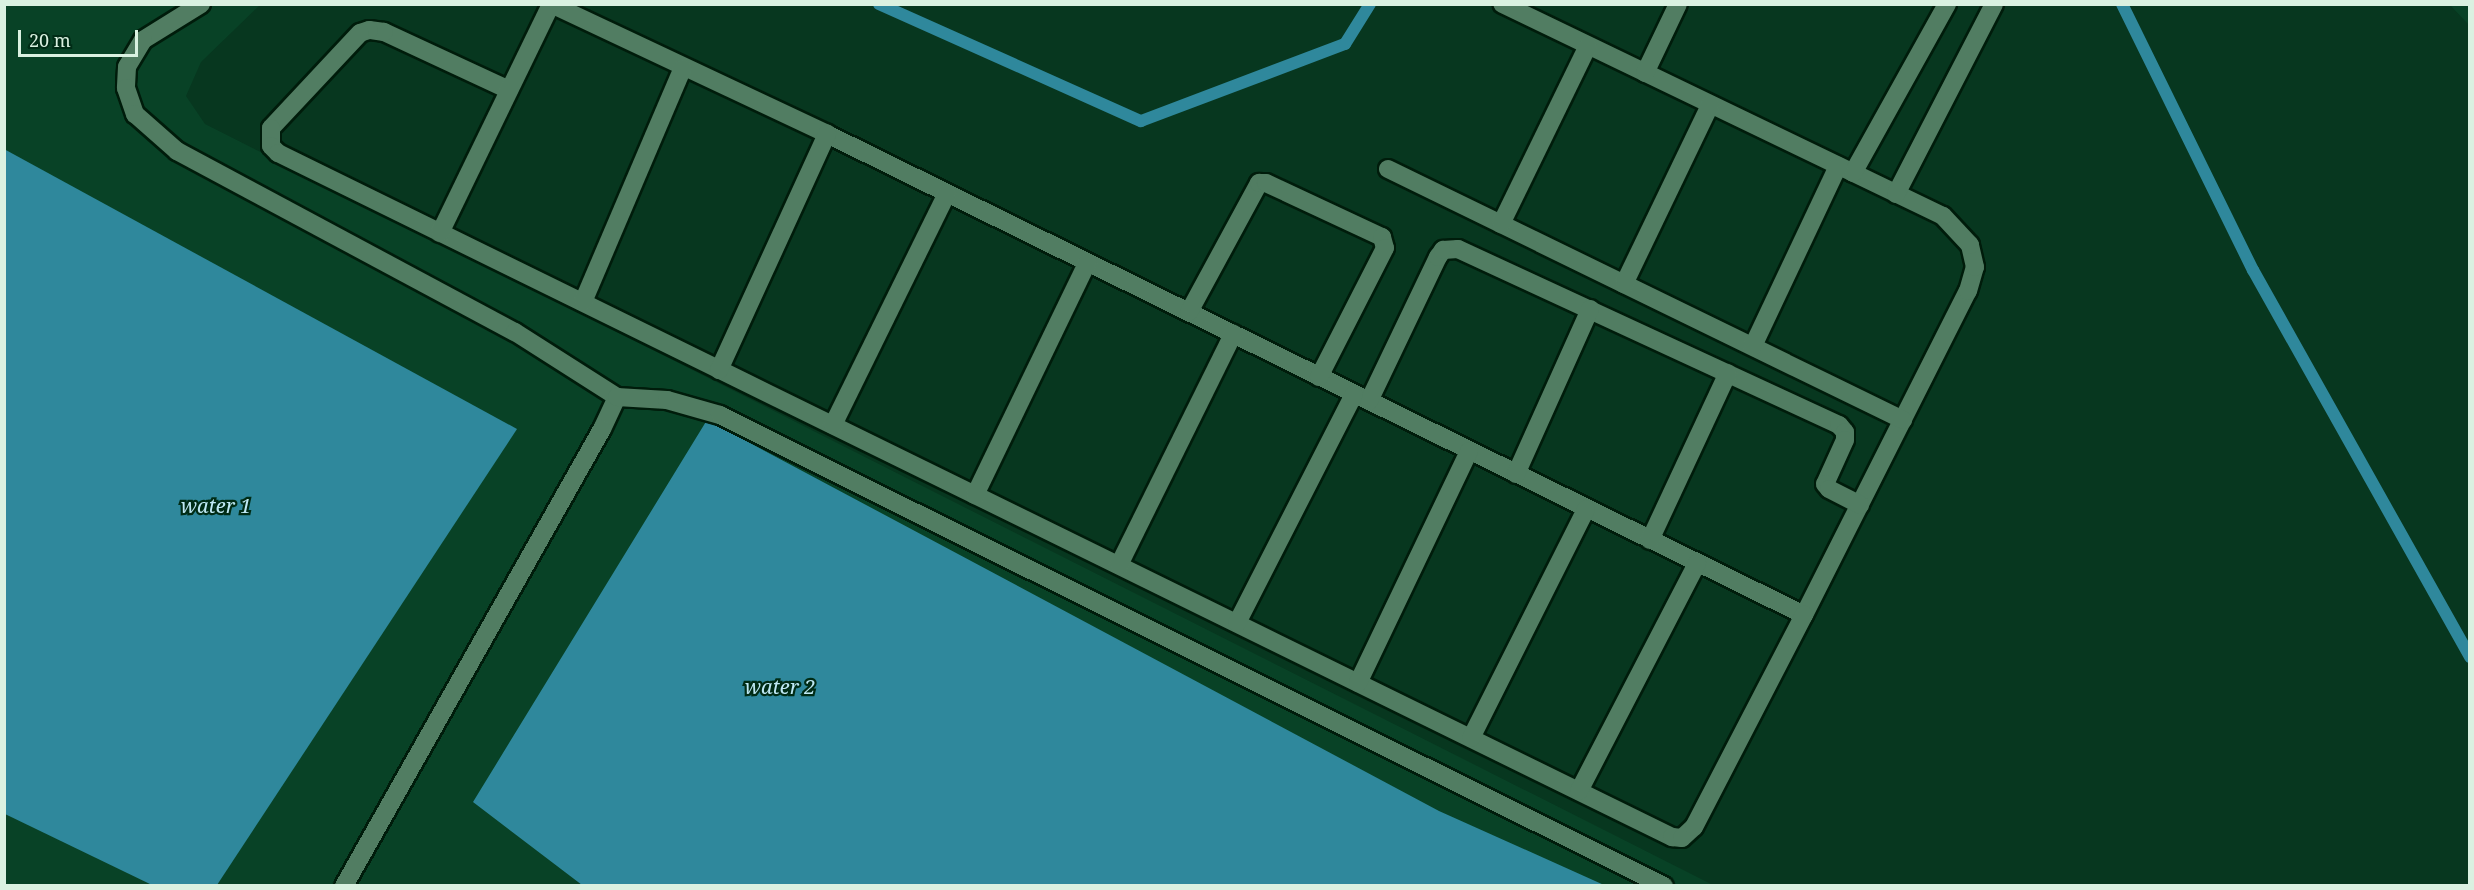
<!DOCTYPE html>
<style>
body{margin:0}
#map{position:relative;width:2474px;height:890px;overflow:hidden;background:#07371f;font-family:"Noto Serif",serif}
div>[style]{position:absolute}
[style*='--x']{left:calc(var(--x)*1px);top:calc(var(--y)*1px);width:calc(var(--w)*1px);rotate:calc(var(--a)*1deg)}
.built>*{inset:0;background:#084226}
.water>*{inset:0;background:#2f889c}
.stream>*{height:12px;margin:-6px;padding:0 6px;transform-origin:6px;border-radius:6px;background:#2f889c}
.roads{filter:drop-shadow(2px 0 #001c0b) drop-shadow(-2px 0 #001c0b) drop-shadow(0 2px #001c0b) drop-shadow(0 -2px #001c0b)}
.minor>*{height:18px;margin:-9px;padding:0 9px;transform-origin:9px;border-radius:9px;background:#517d62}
span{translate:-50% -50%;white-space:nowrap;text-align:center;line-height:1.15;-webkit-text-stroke:4.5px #002c16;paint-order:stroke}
.water-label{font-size:20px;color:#bfe9f5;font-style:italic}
.frame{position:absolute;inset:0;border:6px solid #daf1e1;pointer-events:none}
.scale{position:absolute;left:18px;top:30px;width:120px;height:27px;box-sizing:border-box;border:3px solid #daf1e1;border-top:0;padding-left:8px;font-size:18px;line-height:21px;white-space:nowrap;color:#daf1e1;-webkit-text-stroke:4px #002c16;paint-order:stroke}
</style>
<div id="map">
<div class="built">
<i style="clip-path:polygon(5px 4px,260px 5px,201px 62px,186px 96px,205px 124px,1713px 885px,5px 886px)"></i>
<i style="clip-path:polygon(2450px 5px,2469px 5px,2469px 25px)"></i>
</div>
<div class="water">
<i style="clip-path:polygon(4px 149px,517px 429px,217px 885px,152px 885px,5px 814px)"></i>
<i style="clip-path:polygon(707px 420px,1439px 811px,1604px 885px,582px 885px,473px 802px)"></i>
</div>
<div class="stream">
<i style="--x:879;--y:4;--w:287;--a:24.1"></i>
<i style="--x:1141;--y:121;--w:218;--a:-20.7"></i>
<i style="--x:1345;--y:44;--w:47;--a:-58"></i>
<i style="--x:2122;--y:4;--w:297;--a:63.8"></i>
<i style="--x:2253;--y:270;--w:444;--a:60.7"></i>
</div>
<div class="roads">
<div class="minor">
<i style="--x:201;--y:4;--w:68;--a:148.2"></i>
<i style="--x:143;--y:40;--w:31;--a:121"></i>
<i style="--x:127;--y:67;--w:21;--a:93"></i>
<i style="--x:126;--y:88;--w:28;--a:71"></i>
<i style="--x:135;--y:114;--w:56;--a:41.4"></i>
<i style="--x:177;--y:151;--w:383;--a:28.2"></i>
<i style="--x:515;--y:332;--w:121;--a:32.5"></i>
<i style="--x:617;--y:397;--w:35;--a:115"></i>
<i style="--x:602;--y:429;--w:525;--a:119.45"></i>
<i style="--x:551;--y:4;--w:305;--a:25.2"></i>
<i style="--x:827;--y:134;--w:1089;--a:26.21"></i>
<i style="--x:1804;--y:615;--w:363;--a:-63.2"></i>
<i style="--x:1968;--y:291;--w:25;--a:-74"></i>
<i style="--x:1975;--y:267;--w:23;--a:-103"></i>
<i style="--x:1970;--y:245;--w:40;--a:-133"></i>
<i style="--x:1943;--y:216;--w:489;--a:-154.3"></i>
<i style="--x:1645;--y:73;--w:76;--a:-64.4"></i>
<i style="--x:509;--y:90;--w:138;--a:-155.1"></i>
<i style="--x:384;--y:32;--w:15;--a:-172"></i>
<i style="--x:369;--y:30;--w:9;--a:162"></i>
<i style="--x:360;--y:33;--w:130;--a:133.1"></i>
<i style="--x:271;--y:128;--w:18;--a:90"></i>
<i style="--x:271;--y:146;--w:10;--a:45"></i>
<i style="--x:278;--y:153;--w:1553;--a:26.14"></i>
<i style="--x:1672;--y:837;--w:10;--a:6"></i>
<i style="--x:1682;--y:838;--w:16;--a:-43"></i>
<i style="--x:1694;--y:827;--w:239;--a:-62.6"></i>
<i style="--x:1388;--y:169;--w:573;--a:25.98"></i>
<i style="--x:1853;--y:173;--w:193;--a:-60.9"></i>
<i style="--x:1896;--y:194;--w:214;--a:-62.7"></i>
<i style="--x:1501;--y:224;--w:198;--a:-64"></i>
<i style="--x:440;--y:233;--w:254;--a:-64.1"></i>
<i style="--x:1624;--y:284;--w:199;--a:-64.3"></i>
<i style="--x:583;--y:302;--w:254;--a:-66.9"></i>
<i style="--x:1189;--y:312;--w:147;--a:-61.5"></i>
<i style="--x:1259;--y:183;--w:7;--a:0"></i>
<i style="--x:1266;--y:183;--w:128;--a:25"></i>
<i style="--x:1382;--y:237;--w:11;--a:75"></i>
<i style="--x:1385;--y:248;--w:145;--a:117.1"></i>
<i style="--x:1753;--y:346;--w:199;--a:-64.7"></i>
<i style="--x:719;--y:370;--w:260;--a:-65.4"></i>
<i style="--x:617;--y:397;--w:50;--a:3.4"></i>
<i style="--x:667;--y:400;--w:55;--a:15.8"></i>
<i style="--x:720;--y:415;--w:1055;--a:26.52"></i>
<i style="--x:1369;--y:401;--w:160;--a:-64.4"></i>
<i style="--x:1438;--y:257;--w:9;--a:-54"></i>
<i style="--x:1443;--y:250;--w:15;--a:-4"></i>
<i style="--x:1458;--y:249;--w:420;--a:24.8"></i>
<i style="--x:1839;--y:425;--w:9;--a:49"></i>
<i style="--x:1845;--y:432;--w:8;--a:90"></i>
<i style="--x:1845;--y:440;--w:48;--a:114.4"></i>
<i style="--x:1825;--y:484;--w:6;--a:51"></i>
<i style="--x:1829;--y:489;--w:35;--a:27"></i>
<i style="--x:833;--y:425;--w:258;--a:-63.8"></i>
<i style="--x:1516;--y:474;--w:181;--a:-65.8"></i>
<i style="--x:975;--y:495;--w:258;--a:-64.2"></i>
<i style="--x:1650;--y:540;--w:184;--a:-65"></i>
<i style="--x:1119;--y:565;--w:258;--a:-63.7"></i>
<i style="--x:1237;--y:623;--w:257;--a:-62.9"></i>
<i style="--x:1358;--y:683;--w:257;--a:-64.4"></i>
<i style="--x:1471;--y:738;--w:256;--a:-63.3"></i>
<i style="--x:1579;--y:791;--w:257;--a:-62.6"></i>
</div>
</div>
<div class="water-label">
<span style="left:216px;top:505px">water 1</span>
<span style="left:780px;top:686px">water 2</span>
</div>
<div class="frame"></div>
<div class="scale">20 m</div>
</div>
